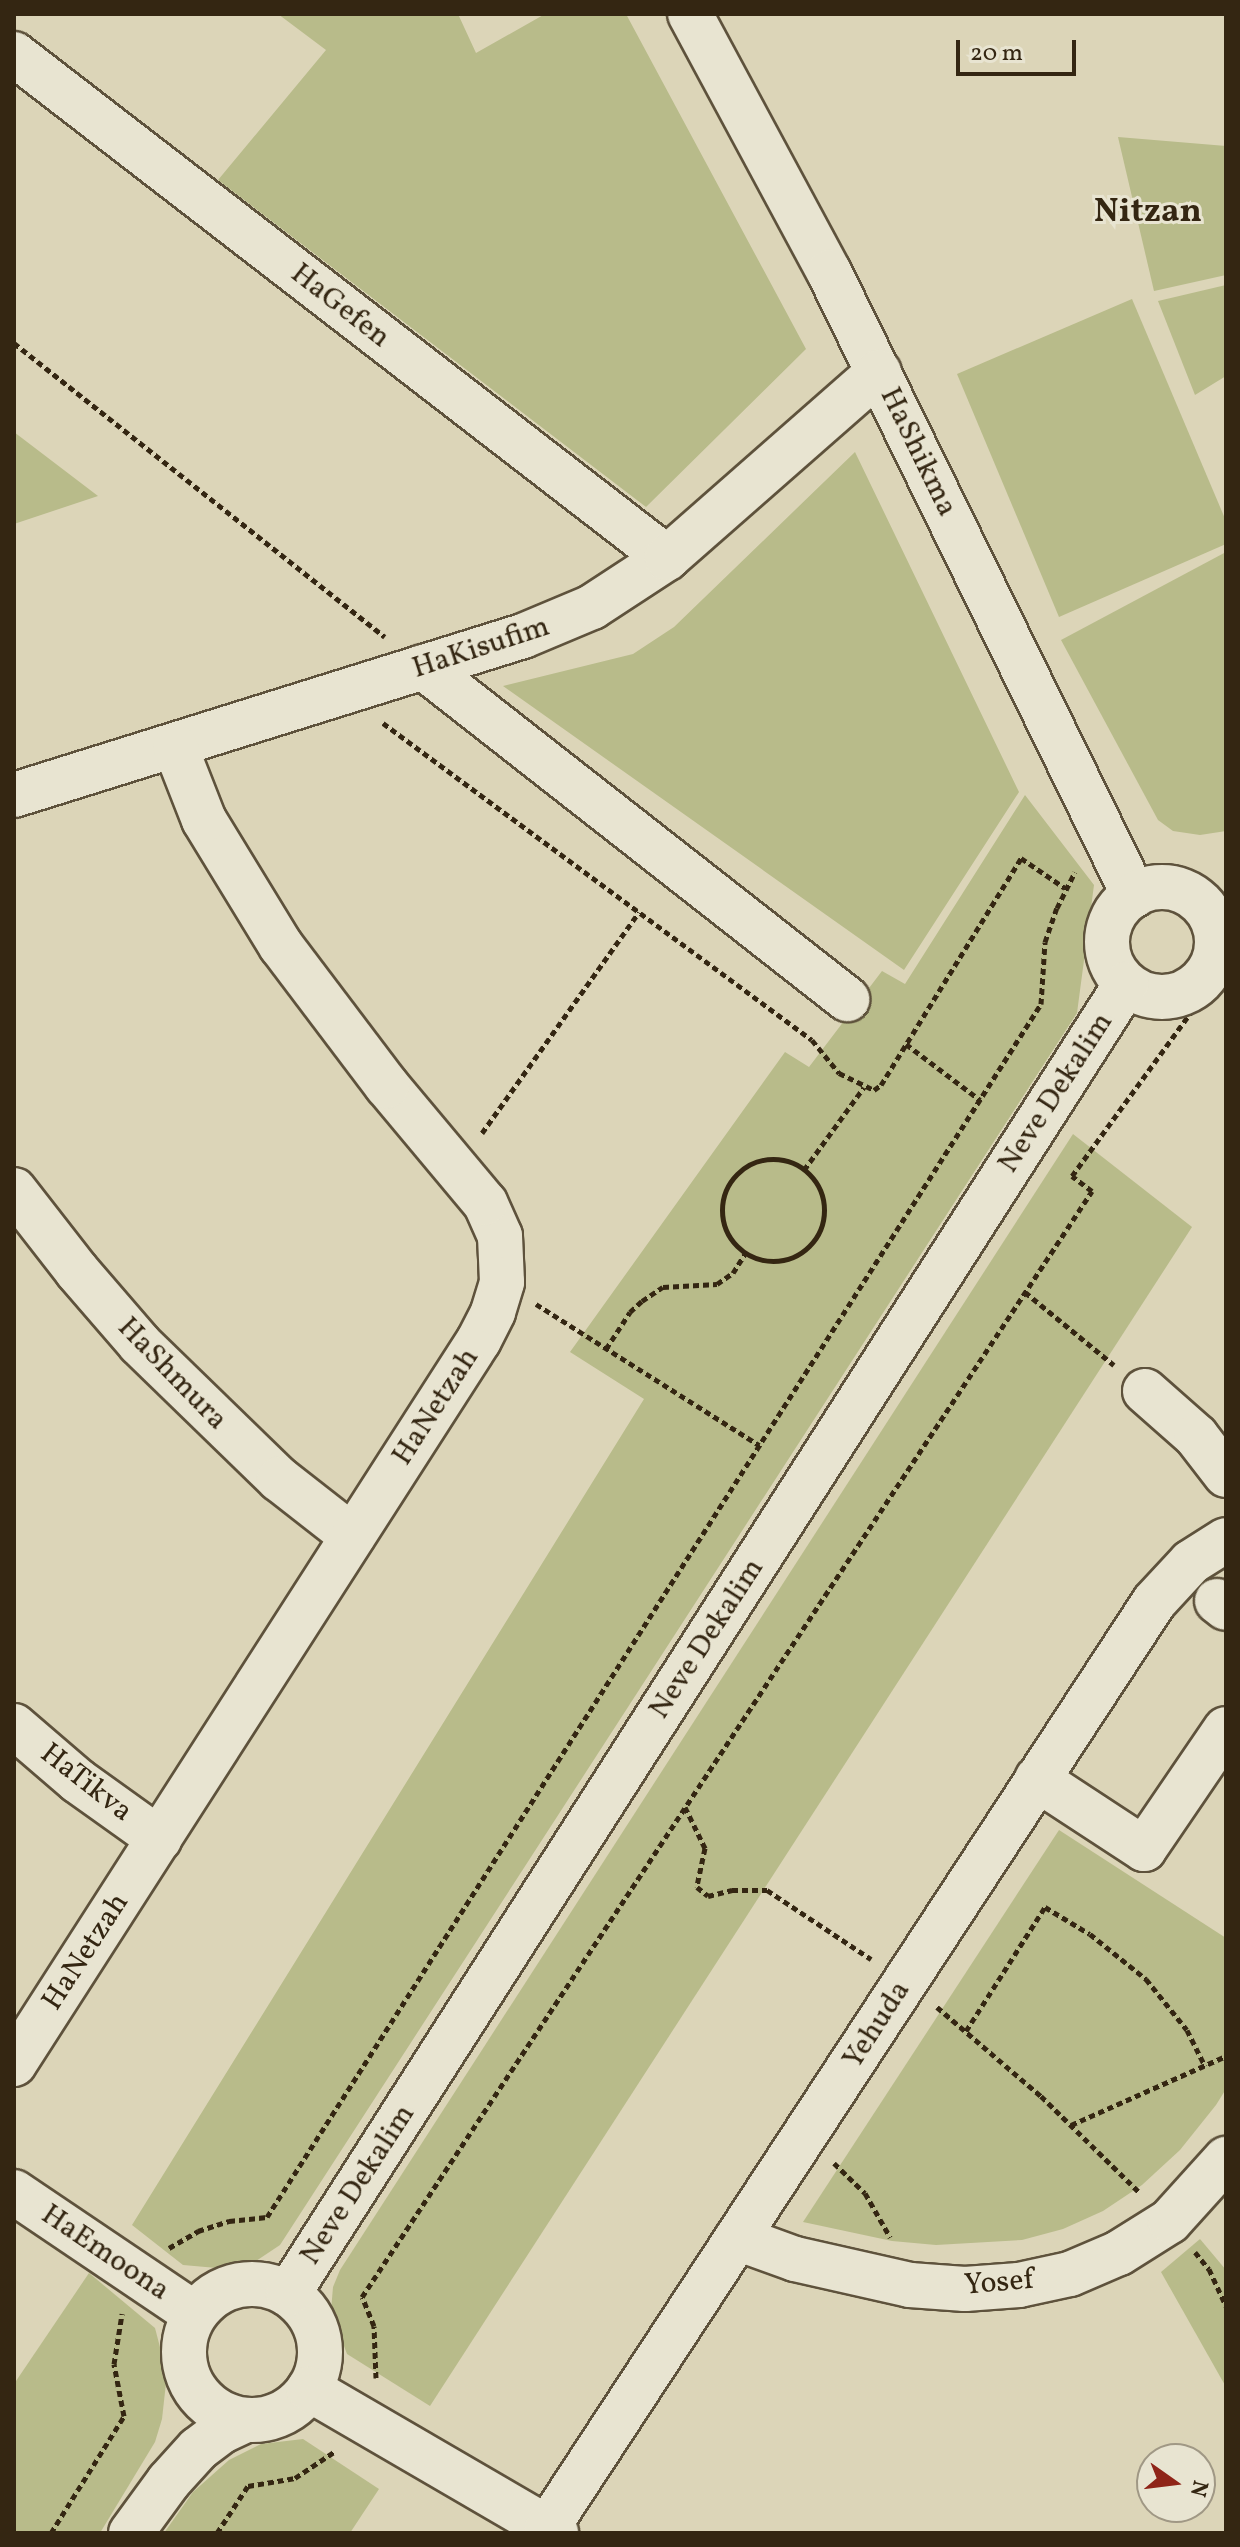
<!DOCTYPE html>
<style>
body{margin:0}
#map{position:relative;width:1240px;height:2547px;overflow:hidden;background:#dcd5b8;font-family:Vollkorn,serif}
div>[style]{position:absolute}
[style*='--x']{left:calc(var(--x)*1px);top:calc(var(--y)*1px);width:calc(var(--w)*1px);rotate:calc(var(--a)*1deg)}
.green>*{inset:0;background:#b8bb8a}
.path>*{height:5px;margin-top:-2.5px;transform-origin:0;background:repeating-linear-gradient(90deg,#342612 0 6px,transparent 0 10px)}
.path>.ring{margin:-2.5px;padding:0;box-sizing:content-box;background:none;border:5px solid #342612;border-radius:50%}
.roads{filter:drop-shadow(2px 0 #5e523c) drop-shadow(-2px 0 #5e523c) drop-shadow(0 2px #5e523c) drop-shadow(0 -2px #5e523c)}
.minor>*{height:44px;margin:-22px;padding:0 22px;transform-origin:22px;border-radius:22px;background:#e8e4d1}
.minor>.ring{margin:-22px;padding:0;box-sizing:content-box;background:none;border:44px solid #e8e4d1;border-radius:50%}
span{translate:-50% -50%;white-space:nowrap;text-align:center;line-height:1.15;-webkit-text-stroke:6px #e8e4d1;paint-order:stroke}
.street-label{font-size:30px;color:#342612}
.quarter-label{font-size:34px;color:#342612;font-weight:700}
.frame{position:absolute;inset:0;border:16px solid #342612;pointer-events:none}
.north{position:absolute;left:1136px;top:2443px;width:80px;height:80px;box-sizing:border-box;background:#e8e4d1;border:2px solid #a09885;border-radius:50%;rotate:104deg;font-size:22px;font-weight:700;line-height:32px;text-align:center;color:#342612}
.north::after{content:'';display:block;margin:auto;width:28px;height:36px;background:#8f2418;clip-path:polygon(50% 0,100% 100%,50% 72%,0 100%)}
.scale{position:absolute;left:956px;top:40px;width:120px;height:36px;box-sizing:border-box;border:4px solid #342612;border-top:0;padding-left:10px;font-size:24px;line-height:28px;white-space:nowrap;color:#342612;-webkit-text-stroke:6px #e8e4d1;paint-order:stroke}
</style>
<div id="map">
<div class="green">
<i style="clip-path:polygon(278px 14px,458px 14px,476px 53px,545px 14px,626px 14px,806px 349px,646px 507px,218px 180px,326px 50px)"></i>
<i style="clip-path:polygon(1118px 137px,1226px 146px,1226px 275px,1154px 291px)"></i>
<i style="clip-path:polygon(1226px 285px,1226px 376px,1195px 395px,1158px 301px)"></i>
<i style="clip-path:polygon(1132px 299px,1226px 521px,1226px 544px,1059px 617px,957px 374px)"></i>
<i style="clip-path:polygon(14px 432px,98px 496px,14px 524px)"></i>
<i style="clip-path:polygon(855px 452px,1019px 792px,904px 970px,503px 686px,633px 654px,674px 627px)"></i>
<i style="clip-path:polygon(1226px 552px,1226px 831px,1200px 835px,1173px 831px,1158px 820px,1061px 640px)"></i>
<i style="clip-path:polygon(1025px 795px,1094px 885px,1077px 1013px,280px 2245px,256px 2261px,228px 2269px,183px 2265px,132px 2225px,644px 1399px,570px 1352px,785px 1052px,809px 1067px,882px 971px,905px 984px)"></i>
<i style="clip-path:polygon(1073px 1134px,1192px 1227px,430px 2406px,347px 2354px,331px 2311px,333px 2287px,340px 2270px)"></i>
<i style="clip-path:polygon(1059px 1830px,1226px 1938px,1226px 2089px,1216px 2105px,1180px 2150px,1142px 2185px,1103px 2211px,1063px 2229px,1022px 2240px,936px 2245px,892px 2241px,803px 2222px)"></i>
<i style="clip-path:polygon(1200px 2239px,1226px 2270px,1226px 2387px,1161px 2272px)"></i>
<i style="clip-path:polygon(89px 2273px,155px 2328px,167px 2374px,162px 2419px,155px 2442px,100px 2533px,14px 2533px,14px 2384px)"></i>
<i style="clip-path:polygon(303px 2439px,379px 2489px,350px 2533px,164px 2533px,193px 2492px,229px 2460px,261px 2444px)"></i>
</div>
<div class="path">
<i style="--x:14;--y:343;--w:473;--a:38.4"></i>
<i style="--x:383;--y:723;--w:533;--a:36.46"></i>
<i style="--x:812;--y:1040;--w:43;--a:50.7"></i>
<i style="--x:839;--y:1073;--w:39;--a:26"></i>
<i style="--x:874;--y:1090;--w:9;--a:-36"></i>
<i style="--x:881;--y:1085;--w:267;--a:-58.3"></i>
<i style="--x:1021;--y:858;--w:53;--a:34.3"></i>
<i style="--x:906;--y:1044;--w:93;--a:37.1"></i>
<i style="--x:482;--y:1133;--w:271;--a:-54.6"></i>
<i class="ring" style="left:722px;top:1159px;width:97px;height:97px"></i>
<i style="--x:804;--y:1170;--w:102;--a:-54.1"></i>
<i style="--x:1025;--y:1292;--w:115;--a:39.4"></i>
<i style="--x:536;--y:1304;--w:264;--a:32.3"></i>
<i style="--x:606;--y:1349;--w:44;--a:-57"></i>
<i style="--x:630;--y:1312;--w:16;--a:-43"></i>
<i style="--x:642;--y:1301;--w:25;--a:-34"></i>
<i style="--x:663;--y:1287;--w:54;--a:-3.2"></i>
<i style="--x:717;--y:1284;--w:19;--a:-35"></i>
<i style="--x:733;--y:1273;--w:22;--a:-58"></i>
<i style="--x:685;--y:1807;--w:46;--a:64"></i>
<i style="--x:705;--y:1848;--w:40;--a:102"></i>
<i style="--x:697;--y:1887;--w:14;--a:39"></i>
<i style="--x:708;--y:1896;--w:25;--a:-14"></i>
<i style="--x:732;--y:1890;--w:35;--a:0"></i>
<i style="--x:767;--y:1890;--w:125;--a:33.6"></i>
<i style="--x:937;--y:2007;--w:137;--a:40.6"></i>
<i style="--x:1041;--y:2096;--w:137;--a:44.4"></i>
<i style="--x:966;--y:2031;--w:147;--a:-57.5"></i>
<i style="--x:1045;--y:1907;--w:52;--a:31"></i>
<i style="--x:1090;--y:1934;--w:72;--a:38.8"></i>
<i style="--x:1146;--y:1979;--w:65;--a:51.2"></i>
<i style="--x:1187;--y:2030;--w:40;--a:63.4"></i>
<i style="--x:1071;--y:2125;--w:170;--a:-24"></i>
<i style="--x:834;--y:2163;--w:43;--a:44.1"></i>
<i style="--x:865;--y:2193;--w:51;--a:60.4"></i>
<i style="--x:169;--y:2248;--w:34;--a:-30"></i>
<i style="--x:198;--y:2231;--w:33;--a:-18"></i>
<i style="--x:229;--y:2221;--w:38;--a:-6"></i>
<i style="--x:267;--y:2217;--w:1439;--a:-57.46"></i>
<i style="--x:1041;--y:1004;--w:62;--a:-86.3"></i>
<i style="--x:1045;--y:942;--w:36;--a:-71"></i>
<i style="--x:1057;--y:908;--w:40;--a:-63.4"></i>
<i style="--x:1195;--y:2252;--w:22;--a:51"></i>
<i style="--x:1209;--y:2269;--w:41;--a:65.3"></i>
<i style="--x:376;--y:2378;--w:52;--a:-92.2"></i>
<i style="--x:374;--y:2326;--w:31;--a:-112"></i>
<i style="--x:362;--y:2297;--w:1325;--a:-56.57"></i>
<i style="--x:1092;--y:1191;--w:25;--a:-143"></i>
<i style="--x:1072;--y:1176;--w:236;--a:-54"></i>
<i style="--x:51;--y:2533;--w:138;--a:-58"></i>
<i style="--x:124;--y:2416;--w:53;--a:-100.9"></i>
<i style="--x:114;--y:2364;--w:51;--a:-80.9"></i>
<i style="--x:217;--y:2533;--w:56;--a:-56.6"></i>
<i style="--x:248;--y:2486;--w:48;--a:-9.7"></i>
<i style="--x:295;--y:2478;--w:47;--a:-33.7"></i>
</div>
<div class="roads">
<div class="minor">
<i style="--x:690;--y:14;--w:293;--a:61.7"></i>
<i style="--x:829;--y:272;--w:694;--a:63.92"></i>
<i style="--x:14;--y:54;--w:825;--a:37.66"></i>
<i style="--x:423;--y:667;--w:539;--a:38.06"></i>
<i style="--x:14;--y:795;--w:533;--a:-17.35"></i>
<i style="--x:523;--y:636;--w:75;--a:-22.8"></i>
<i style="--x:592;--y:607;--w:90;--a:-33.2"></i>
<i style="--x:667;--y:558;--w:282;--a:-41.3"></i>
<i class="ring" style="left:1107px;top:887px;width:66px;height:66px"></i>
<i style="--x:14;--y:1190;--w:103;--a:52.1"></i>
<i style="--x:77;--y:1271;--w:96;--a:49.2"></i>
<i style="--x:140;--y:1344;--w:194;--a:44.2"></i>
<i style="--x:279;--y:1479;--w:93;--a:38"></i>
<i style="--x:1145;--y:1391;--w:68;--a:41.4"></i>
<i style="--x:1196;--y:1436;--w:49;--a:52.4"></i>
<i style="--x:1217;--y:1601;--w:11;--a:38"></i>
<i style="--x:14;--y:1726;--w:84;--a:40.7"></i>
<i style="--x:78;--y:1781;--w:100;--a:35.6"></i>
<i style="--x:1037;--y:1779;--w:128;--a:33.2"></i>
<i style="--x:1144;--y:1849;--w:145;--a:-55.7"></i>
<i style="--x:14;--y:2064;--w:860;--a:-57.29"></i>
<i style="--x:479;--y:1340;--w:31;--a:-63"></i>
<i style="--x:493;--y:1312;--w:31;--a:-73"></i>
<i style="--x:502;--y:1282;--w:46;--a:-92.5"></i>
<i style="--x:500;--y:1236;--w:36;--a:-114"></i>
<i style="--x:485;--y:1203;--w:153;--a:-129.9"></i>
<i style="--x:387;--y:1086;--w:176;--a:-127.1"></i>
<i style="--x:281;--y:946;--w:148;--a:-121.4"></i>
<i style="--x:204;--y:820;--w:79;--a:-111.4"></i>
<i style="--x:14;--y:2192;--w:218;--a:34"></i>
<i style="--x:737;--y:2238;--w:62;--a:19.9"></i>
<i style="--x:795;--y:2259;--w:118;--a:12.7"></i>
<i style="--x:910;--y:2285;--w:55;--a:4.2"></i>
<i style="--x:965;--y:2289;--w:54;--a:-4.2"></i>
<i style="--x:1019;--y:2285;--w:52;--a:-12.2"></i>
<i style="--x:1070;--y:2274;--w:53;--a:-23.2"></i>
<i style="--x:1119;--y:2253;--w:60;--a:-32.1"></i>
<i style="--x:1170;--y:2221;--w:84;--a:-47.9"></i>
<i class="ring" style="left:184px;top:2284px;width:92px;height:92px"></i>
<i style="--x:288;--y:2294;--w:1555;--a:-57.39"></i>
<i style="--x:309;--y:2389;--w:286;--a:30.2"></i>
<i style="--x:547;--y:2528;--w:1107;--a:-56.75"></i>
<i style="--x:1154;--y:1602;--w:54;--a:-47.2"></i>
<i style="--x:1191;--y:1562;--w:41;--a:-32.2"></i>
<i style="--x:131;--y:2533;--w:64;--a:-53.8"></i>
<i style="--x:169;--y:2481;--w:43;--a:-47.8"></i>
<i style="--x:198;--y:2449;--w:30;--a:-37"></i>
<i style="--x:222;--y:2431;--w:26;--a:-25"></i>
</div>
</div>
<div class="street-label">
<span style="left:340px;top:306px;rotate:38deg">HaGefen</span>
<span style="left:918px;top:452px;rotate:64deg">HaShikma</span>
<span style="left:481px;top:648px;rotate:-18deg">HaKisufim</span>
<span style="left:1056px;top:1093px;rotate:-57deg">Neve Dekalim</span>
<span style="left:172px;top:1374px;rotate:46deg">HaShmura</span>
<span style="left:436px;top:1407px;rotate:-57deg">HaNetzah</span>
<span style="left:707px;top:1639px;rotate:-57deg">Neve Dekalim</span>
<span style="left:86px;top:1783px;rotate:38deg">HaTikva</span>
<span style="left:86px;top:1952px;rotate:-57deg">HaNetzah</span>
<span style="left:877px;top:2025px;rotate:-57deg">Yehuda</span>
<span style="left:358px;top:2185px;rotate:-57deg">Neve Dekalim</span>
<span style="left:105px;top:2253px;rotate:34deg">HaEmoona</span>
<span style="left:999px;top:2283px;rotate:-5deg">Yosef</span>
</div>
<div class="quarter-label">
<span style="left:1148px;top:213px">Nitzan</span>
</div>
<div class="frame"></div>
<div class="north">N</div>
<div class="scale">20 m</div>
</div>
